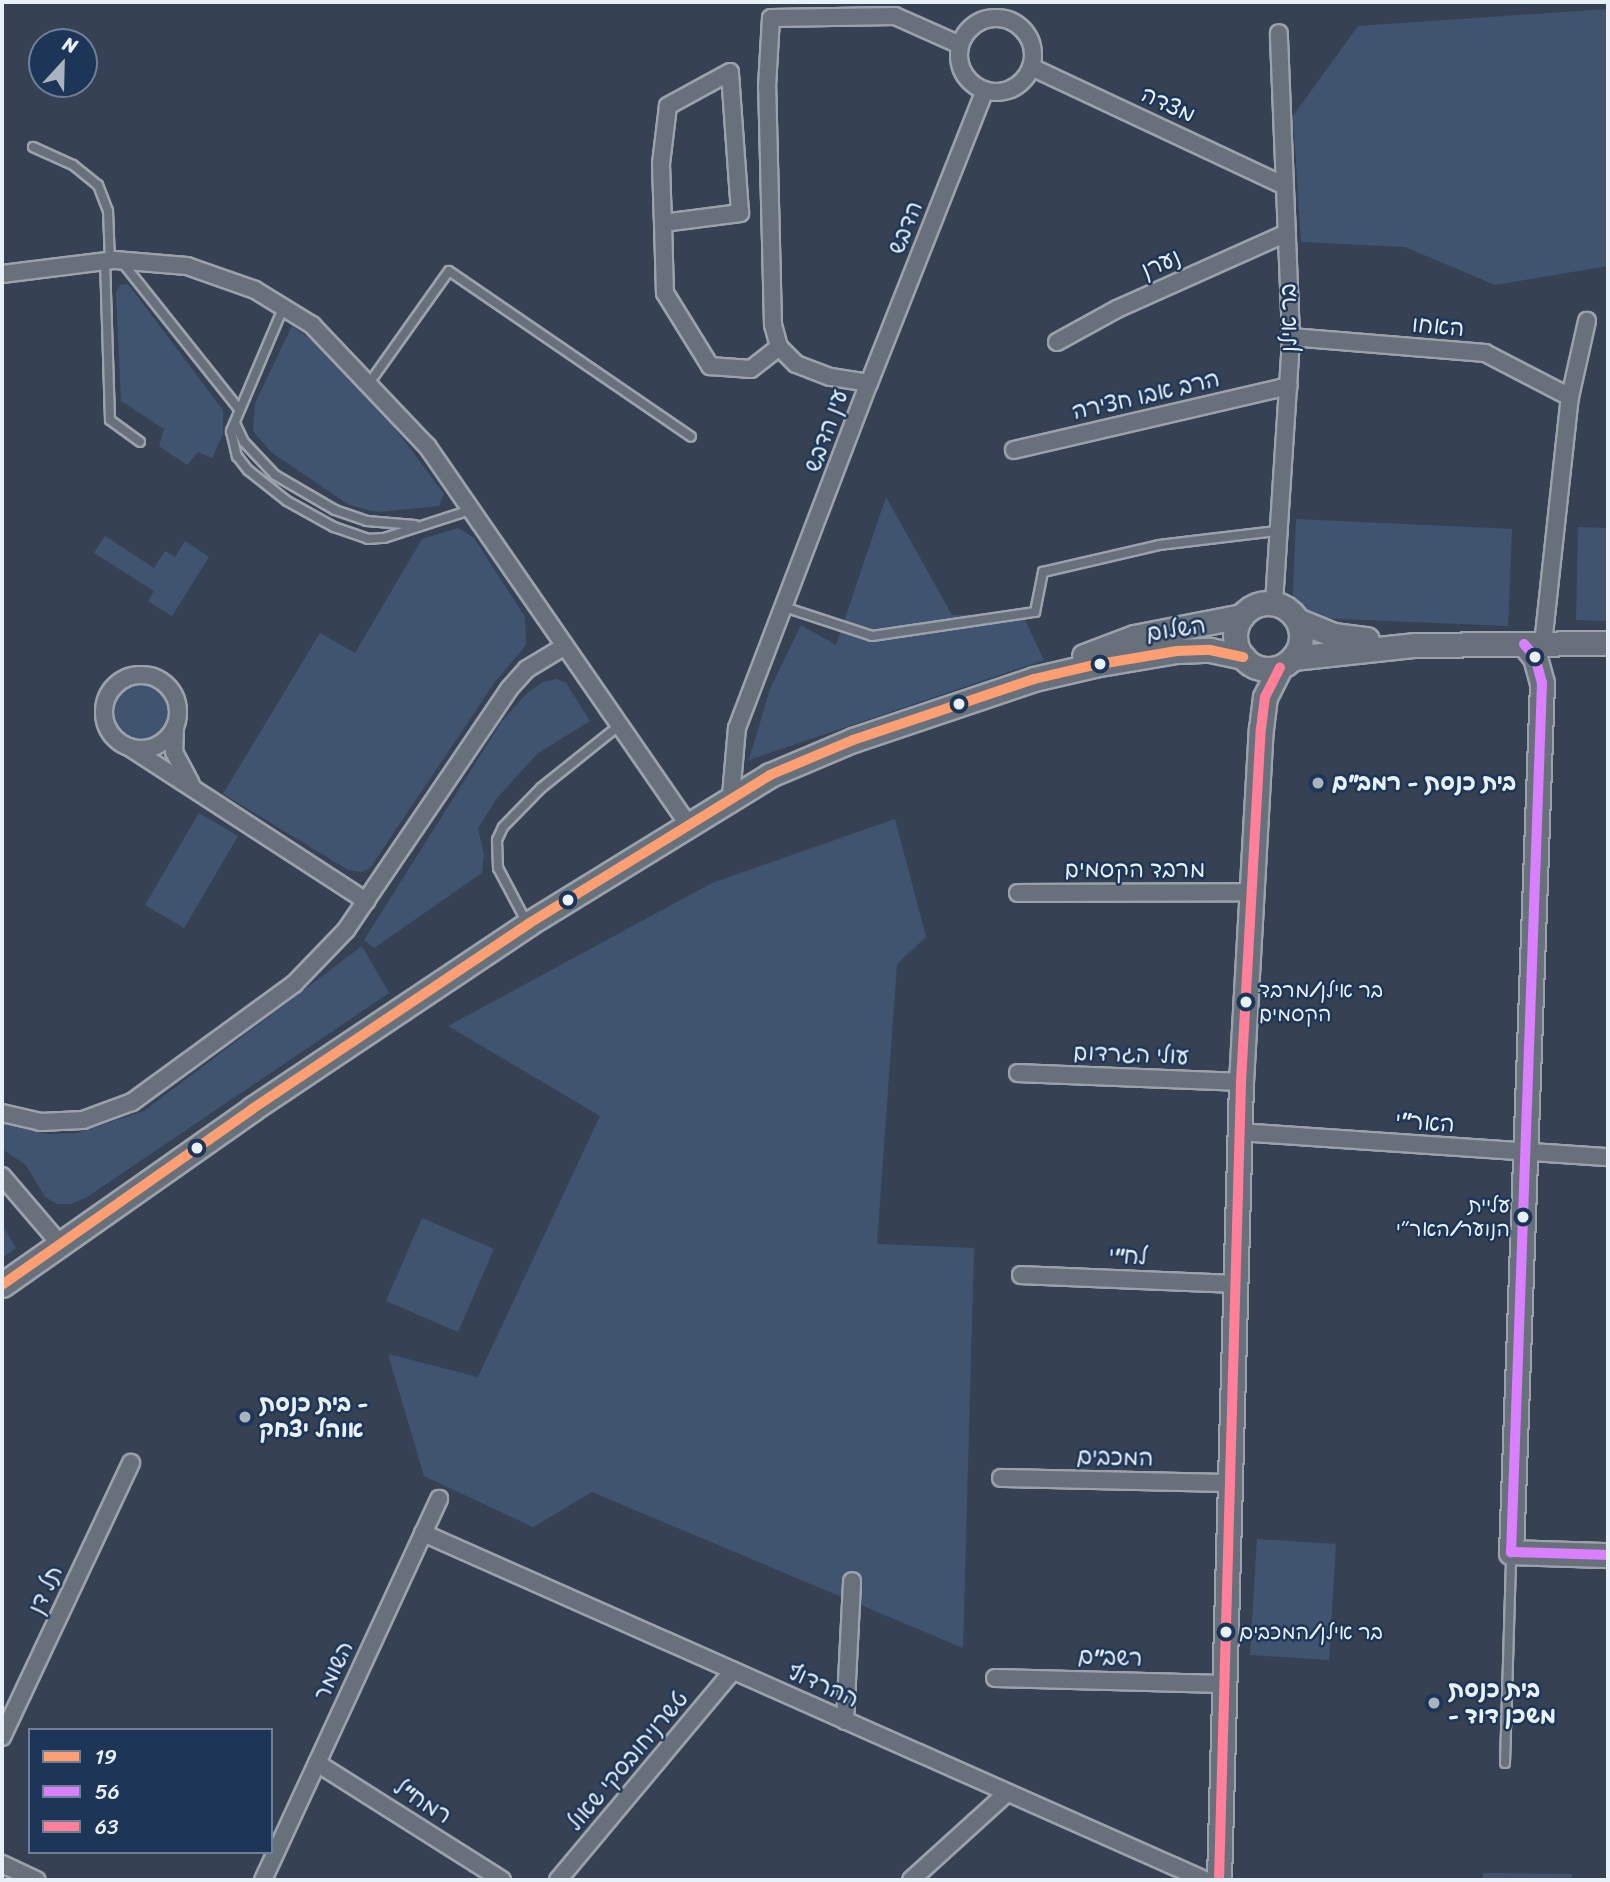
<!DOCTYPE html>
<meta charset="utf-8">
<style>
body{margin:0}
#map{position:relative;width:1610px;height:1882px;overflow:hidden;background:#364254;font-family:Sriracha,"Playpen Sans Hebrew",sans-serif}
div>[style]{position:absolute}
[style*='--x']{left:calc(var(--x)*1px);top:calc(var(--y)*1px);width:calc(var(--w)*1px);rotate:calc(var(--a)*1deg)}
.green>*{inset:0;background:#405470}
.round{border-radius:50%}
.roads{filter:drop-shadow(2px 0 #9ba2ab) drop-shadow(-2px 0 #9ba2ab) drop-shadow(0 2px #9ba2ab) drop-shadow(0 -2px #9ba2ab)}
.lane>*{height:8px;margin:-4px;padding:0 4px;transform-origin:4px;border-radius:4px;background:#68717b}
.street>*{height:16px;margin:-8px;padding:0 8px;transform-origin:8px;border-radius:8px;background:#68717b}
.street>.ring{margin:-8px;padding:0;box-sizing:content-box;background:none;border:16px solid #68717b;border-radius:50%}
.secondary>*{height:23px;margin:-11.5px;padding:0 11.5px;transform-origin:11.5px;border-radius:11.5px;background:#68717b}
.secondary>.ring{margin:-11.5px;padding:0;box-sizing:content-box;background:none;border:23px solid #68717b;border-radius:50%}
.bus-1>*{height:10px;margin:-5px;padding:0 5px;transform-origin:5px;border-radius:5px;background:#fd9f72}
.bus-2>*{height:10px;margin:-5px;padding:0 5px;transform-origin:5px;border-radius:5px;background:#d880ff}
.bus-3>*{height:10px;margin:-5px;padding:0 5px;transform-origin:5px;border-radius:5px;background:#ff8098}
.dots>*{width:19px;height:19px;translate:-50% -50%;box-sizing:border-box;border:4px solid #1d3557;border-radius:50%}
span{translate:-50% -50%;white-space:nowrap;text-align:center;line-height:1.15;-webkit-text-stroke:5px #1d3557;paint-order:stroke}
.bus-label{font-size:21px;color:#e8f1f8}
.left{translate:0 -50%;text-align:left}
.right{translate:-100% -50%;text-align:right}
.street-label{font-size:23px;color:#e8f1f8}
.poi-label{font-size:23px;color:#e8f1f8;font-weight:700}
.frame{position:absolute;inset:0;border:4px solid #e8f1f8;pointer-events:none}
.legend{position:absolute;left:28px;top:1728px;width:245px;height:126px;box-sizing:border-box;background:#1d3557;border:2px solid #6e8097;margin:0;padding:9px 12px;list-style:none;font-size:21px;color:#e8f1f8}
.legend li{display:flex;align-items:center;gap:14px;height:35px}
.legend b{width:35px;border:2px solid #6e8097}
.north{position:absolute;left:28px;top:28px;width:70px;height:70px;box-sizing:border-box;background:#1d3557;border:2px solid #6e8097;border-radius:50%;rotate:22deg;font-size:19px;font-weight:700;line-height:28px;text-align:center;color:#e8f1f8}
.north::after{content:'';display:block;margin:auto;width:24px;height:32px;background:#aab4bf;clip-path:polygon(50% 0,100% 100%,50% 72%,0 100%)}
</style>
<div id="map">
<div class="green">
<i style="clip-path:polygon(1608px 9px,1608px 266px,1495px 285px,1405px 247px,1301px 242px,1293px 116px,1358px 26px)"></i>
<i style="clip-path:polygon(128px 284px,223px 410px,223px 434px,212px 458px,198px 452px,187px 465px,159px 446px,164px 429px,121px 401px,116px 293px,120px 285px)"></i>
<i style="clip-path:polygon(292px 326px,331px 354px,379px 407px,444px 494px,439px 506px,378px 512px,349px 505px,271px 452px,253px 431px,255px 403px)"></i>
<i style="clip-path:polygon(886px 497px,952px 615px,1022px 614px,1044px 660px,749px 760px,770px 689px,801px 625px,836px 645px)"></i>
<i style="clip-path:polygon(1296px 519px,1512px 529px,1508px 626px,1292px 617px)"></i>
<i style="clip-path:polygon(1578px 527px,1608px 528px,1608px 621px,1576px 620px)"></i>
<i style="clip-path:polygon(458px 528px,474px 538px,525px 617px,526px 645px,495px 682px,370px 868px,362px 872px,348px 870px,223px 794px,320px 633px,355px 653px,422px 539px)"></i>
<i style="clip-path:polygon(105px 536px,154px 568px,165px 551px,175px 557px,185px 541px,209px 557px,172px 616px,148px 601px,154px 591px,94px 553px)"></i>
<i style="clip-path:polygon(557px 679px,566px 683px,590px 721px,538px 753px,497px 798px,478px 828px,484px 855px,482px 873px,374px 948px,364px 940px,502px 721px,527px 693px,543px 682px)"></i>
<i class="round" style="left:113px;top:684px;width:56px;height:56px"></i>
<i style="clip-path:polygon(199px 813px,238px 836px,184px 928px,145px 905px)"></i>
<i style="clip-path:polygon(895px 819px,926px 937px,897px 964px,877px 1244px,974px 1248px,963px 1648px,592px 1492px,533px 1527px,424px 1476px,388px 1354px,478px 1377px,600px 1116px,448px 1026px,712px 883px)"></i>
<i style="clip-path:polygon(362px 946px,389px 993px,87px 1197px,71px 1204px,57px 1204px,45px 1197px,26px 1165px,2px 1149px,2px 1124px,48px 1134px,77px 1133px,144px 1111px)"></i>
<i style="clip-path:polygon(422px 1218px,494px 1249px,458px 1332px,386px 1301px)"></i>
<i style="clip-path:polygon(2px 1225px,16px 1248px,2px 1258px)"></i>
<i style="clip-path:polygon(1257px 1539px,1336px 1544px,1329px 1660px,1250px 1655px)"></i>
<i style="clip-path:polygon(1483px 1873px,1572px 1874px,1571px 1880px,1483px 1880px)"></i>
</div>
<div class="roads">
<div class="lane">
<i style="--x:33;--y:147;--w:44;--a:24.2"></i>
<i style="--x:73;--y:165;--w:32;--a:39"></i>
<i style="--x:98;--y:185;--w:28;--a:69"></i>
<i style="--x:108;--y:211;--w:49;--a:87.7"></i>
<i style="--x:105;--y:261;--w:159;--a:88.2"></i>
<i style="--x:110;--y:420;--w:37;--a:36"></i>
<i style="--x:122;--y:262;--w:186;--a:51.5"></i>
<i style="--x:284;--y:306;--w:136;--a:113"></i>
<i style="--x:231;--y:431;--w:26;--a:77"></i>
<i style="--x:237;--y:456;--w:18;--a:52"></i>
<i style="--x:248;--y:470;--w:50;--a:38.5"></i>
<i style="--x:287;--y:501;--w:54;--a:29"></i>
<i style="--x:334;--y:527;--w:36;--a:19"></i>
<i style="--x:368;--y:539;--w:16;--a:-4"></i>
<i style="--x:384;--y:538;--w:90;--a:-18"></i>
<i style="--x:370;--y:382;--w:136;--a:-54.6"></i>
<i style="--x:449;--y:271;--w:293;--a:34.4"></i>
<i style="--x:235;--y:423;--w:21;--a:65"></i>
<i style="--x:244;--y:442;--w:45;--a:46.8"></i>
<i style="--x:275;--y:475;--w:69;--a:30.3"></i>
<i style="--x:335;--y:510;--w:34;--a:19"></i>
<i style="--x:367;--y:521;--w:48;--a:4.8"></i>
<i style="--x:787;--y:608;--w:89;--a:18.2"></i>
<i style="--x:872;--y:636;--w:165;--a:-8.4"></i>
<i style="--x:1035;--y:612;--w:41;--a:-78.7"></i>
<i style="--x:1043;--y:572;--w:119;--a:-13.1"></i>
<i style="--x:1159;--y:545;--w:118;--a:-6.8"></i>
<i style="--x:527;--y:923;--w:62;--a:-117.8"></i>
<i style="--x:498;--y:868;--w:28;--a:-92"></i>
<i style="--x:497;--y:840;--w:14;--a:-65"></i>
<i style="--x:503;--y:827;--w:54;--a:-45.7"></i>
<i style="--x:541;--y:788;--w:101;--a:-38.6"></i>
<i style="--x:1505;--y:1763;--w:208;--a:-88.3"></i>
</div>
<div class="street">
<i class="ring" style="left:959px;top:18px;width:58px;height:58px"></i>
<i style="--x:1031;--y:67;--w:280;--a:25.1"></i>
<i style="--x:663;--y:223;--w:78;--a:-7.4"></i>
<i style="--x:740;--y:213;--w:141;--a:-94.1"></i>
<i style="--x:730;--y:72;--w:71;--a:151.3"></i>
<i style="--x:668;--y:106;--w:58;--a:96.9"></i>
<i style="--x:661;--y:164;--w:59;--a:88.1"></i>
<i style="--x:663;--y:223;--w:70;--a:88.4"></i>
<i style="--x:665;--y:293;--w:86;--a:58.3"></i>
<i style="--x:710;--y:366;--w:41;--a:4.2"></i>
<i style="--x:751;--y:369;--w:36;--a:-38"></i>
<i style="--x:2;--y:274;--w:114;--a:-7.1"></i>
<i style="--x:115;--y:260;--w:72;--a:4.8"></i>
<i style="--x:187;--y:266;--w:72;--a:19.4"></i>
<i style="--x:255;--y:290;--w:67;--a:31.6"></i>
<i style="--x:312;--y:325;--w:167;--a:46.5"></i>
<i style="--x:427;--y:446;--w:458;--a:55.4"></i>
<i style="--x:1291;--y:337;--w:195;--a:4.7"></i>
<i style="--x:1485;--y:353;--w:96;--a:27.4"></i>
<i style="--x:1057;--y:342;--w:68;--a:-28.8"></i>
<i style="--x:1117;--y:309;--w:186;--a:-24.1"></i>
<i style="--x:869;--y:383;--w:315;--a:-68.4"></i>
<i style="--x:1014;--y:450;--w:282;--a:-13.1"></i>
<i style="--x:1274;--y:603;--w:267;--a:-86.3"></i>
<i style="--x:1291;--y:337;--w:304;--a:-92.3"></i>
<i style="--x:1543;--y:644;--w:248;--a:-83.8"></i>
<i style="--x:1570;--y:397;--w:78;--a:-77.4"></i>
<i class="ring" style="left:104px;top:675px;width:58px;height:58px"></i>
<i style="--x:175;--y:727;--w:25;--a:92"></i>
<i style="--x:174;--y:752;--w:36;--a:62"></i>
<i style="--x:129;--y:747;--w:283;--a:33"></i>
<i style="--x:731;--y:796;--w:68;--a:-85"></i>
<i style="--x:737;--y:728;--w:369;--a:-69.1"></i>
<i style="--x:869;--y:383;--w:39;--a:-171"></i>
<i style="--x:830;--y:377;--w:36;--a:-159"></i>
<i style="--x:796;--y:364;--w:24;--a:-135"></i>
<i style="--x:779;--y:347;--w:23;--a:-105"></i>
<i style="--x:773;--y:325;--w:238;--a:-91.4"></i>
<i style="--x:767;--y:87;--w:69;--a:-86.7"></i>
<i style="--x:771;--y:18;--w:124;--a:-0.9"></i>
<i style="--x:895;--y:16;--w:71;--a:24"></i>
<i style="--x:1018;--y:893;--w:234;--a:-0.2"></i>
<i style="--x:1018;--y:1073;--w:223;--a:2.3"></i>
<i style="--x:2;--y:1113;--w:39;--a:13"></i>
<i style="--x:40;--y:1122;--w:43;--a:-2.7"></i>
<i style="--x:83;--y:1120;--w:52;--a:-20.2"></i>
<i style="--x:132;--y:1102;--w:200;--a:-36.1"></i>
<i style="--x:294;--y:984;--w:75;--a:-46.1"></i>
<i style="--x:346;--y:930;--w:291;--a:-55.9"></i>
<i style="--x:509;--y:689;--w:27;--a:-48"></i>
<i style="--x:527;--y:669;--w:44;--a:-31.2"></i>
<i style="--x:1239;--y:1132;--w:370;--a:3.9"></i>
<i style="--x:2;--y:1176;--w:89;--a:49.5"></i>
<i style="--x:1021;--y:1275;--w:213;--a:2.4"></i>
<i style="--x:1001;--y:1478;--w:228;--a:1.3"></i>
<i style="--x:423;--y:1533;--w:856;--a:23.93"></i>
<i style="--x:995;--y:1678;--w:229;--a:1.5"></i>
<i style="--x:845;--y:1721;--w:140;--a:-87.1"></i>
<i style="--x:2;--y:1737;--w:303;--a:-64.8"></i>
<i style="--x:317;--y:1763;--w:219;--a:32.3"></i>
<i style="--x:2;--y:1864;--w:38;--a:25"></i>
<i style="--x:263;--y:1880;--w:420;--a:-65.2"></i>
<i style="--x:558;--y:1880;--w:273;--a:-50.1"></i>
<i style="--x:911;--y:1880;--w:130;--a:-42.2"></i>
</div>
<div class="secondary">
<i class="ring" style="left:1235px;top:603px;width:43px;height:43px"></i>
<i style="--x:1299;--y:621;--w:37;--a:22"></i>
<i style="--x:1333;--y:635;--w:34;--a:7"></i>
<i style="--x:1524;--y:644;--w:17;--a:50"></i>
<i style="--x:1535;--y:657;--w:27;--a:75"></i>
<i style="--x:1542;--y:683;--w:870;--a:92.04"></i>
<i style="--x:1511;--y:1552;--w:97;--a:1.8"></i>
<i style="--x:1084;--y:656;--w:53;--a:-20.8"></i>
<i style="--x:1134;--y:637;--w:110;--a:-11"></i>
<i style="--x:1293;--y:658;--w:123;--a:-6.1"></i>
<i style="--x:1415;--y:645;--w:193;--a:-0.6"></i>
<i style="--x:2;--y:1285;--w:306;--a:-35.1"></i>
<i style="--x:252;--y:1109;--w:332;--a:-33.8"></i>
<i style="--x:528;--y:924;--w:284;--a:-31.6"></i>
<i style="--x:770;--y:775;--w:90;--a:-22.9"></i>
<i style="--x:853;--y:740;--w:191;--a:-18.6"></i>
<i style="--x:1034;--y:679;--w:62;--a:-13.1"></i>
<i style="--x:1094;--y:665;--w:84;--a:-9.6"></i>
<i style="--x:1177;--y:651;--w:33;--a:-2"></i>
<i style="--x:1210;--y:650;--w:34;--a:12"></i>
<i style="--x:1219;--y:1880;--w:798;--a:-88.42"></i>
<i style="--x:1241;--y:1082;--w:354;--a:-86.8"></i>
<i style="--x:1261;--y:729;--w:32;--a:-83"></i>
<i style="--x:1265;--y:697;--w:33;--a:-63"></i>
</div>
</div>
<div class="bus-1">
<i style="--x:2;--y:1285;--w:306;--a:-35.1"></i>
<i style="--x:252;--y:1109;--w:332;--a:-33.8"></i>
<i style="--x:528;--y:924;--w:284;--a:-31.6"></i>
<i style="--x:770;--y:775;--w:90;--a:-22.9"></i>
<i style="--x:853;--y:740;--w:191;--a:-18.6"></i>
<i style="--x:1034;--y:679;--w:62;--a:-13.1"></i>
<i style="--x:1094;--y:665;--w:84;--a:-9.6"></i>
<i style="--x:1177;--y:651;--w:33;--a:-2"></i>
<i style="--x:1210;--y:650;--w:34;--a:12"></i>
</div>
<div class="bus-2">
<i style="--x:1524;--y:644;--w:17;--a:50"></i>
<i style="--x:1535;--y:657;--w:27;--a:75"></i>
<i style="--x:1542;--y:683;--w:870;--a:92.04"></i>
<i style="--x:1511;--y:1552;--w:97;--a:1.8"></i>
</div>
<div class="bus-3">
<i style="--x:1219;--y:1880;--w:798;--a:-88.42"></i>
<i style="--x:1241;--y:1082;--w:354;--a:-86.8"></i>
<i style="--x:1261;--y:729;--w:32;--a:-83"></i>
<i style="--x:1265;--y:697;--w:33;--a:-63"></i>
</div>
<div class="dots">
<i style="left:1535px;top:657px;background:#e8f1f8"></i>
<i style="left:1100px;top:664px;background:#e8f1f8"></i>
<i style="left:959px;top:704px;background:#e8f1f8"></i>
<i style="left:1318px;top:783px;background:#aab4bf"></i>
<i style="left:568px;top:900px;background:#e8f1f8"></i>
<i style="left:1246px;top:1002px;background:#e8f1f8"></i>
<i style="left:197px;top:1148px;background:#e8f1f8"></i>
<i style="left:1523px;top:1217px;background:#e8f1f8"></i>
<i style="left:245px;top:1417px;background:#aab4bf"></i>
<i style="left:1226px;top:1632px;background:#e8f1f8"></i>
<i style="left:1434px;top:1703px;background:#aab4bf"></i>
</div>
<div class="bus-label">
<span class="left" style="left:1259px;top:1002px">בר אילן/מרבד<br>הקסמים</span>
<span class="right" style="left:1510px;top:1217px">עליית<br>הנוער/האר״י</span>
<span class="left" style="left:1239px;top:1632px">בר אילן/המכבים</span>
</div>
<div class="street-label">
<span style="left:1168px;top:105px;rotate:25deg">מצדה</span>
<span style="left:906px;top:228px;rotate:-68deg">הדבש</span>
<span style="left:1161px;top:264px;rotate:-24deg">נערן</span>
<span style="left:1289px;top:318px;rotate:-91deg">בר אילן</span>
<span style="left:1438px;top:327px;rotate:5deg">האחו</span>
<span style="left:1146px;top:396px;rotate:-13deg">הרב אבו חצירה</span>
<span style="left:827px;top:431px;rotate:-70deg">עין הדבש</span>
<span style="left:1176px;top:630px;rotate:-9deg">השלום</span>
<span style="left:1135px;top:870px">מרבד הקסמים</span>
<span style="left:1131px;top:1055px;rotate:2deg">עולי הגרדום</span>
<span style="left:1425px;top:1123px;rotate:4deg">האר"י</span>
<span style="left:1128px;top:1257px;rotate:2deg">לח"י</span>
<span style="left:1115px;top:1458px;rotate:1deg">המכבים</span>
<span style="left:46px;top:1590px;rotate:-65deg">תל דן</span>
<span style="left:1110px;top:1658px;rotate:2deg">רשב"ם</span>
<span style="left:334px;top:1671px;rotate:-65deg">השומר</span>
<span style="left:823px;top:1686px;rotate:24deg">ההרדוף</span>
<span style="left:628px;top:1761px;rotate:-50deg">טשרניחובסקי שאול</span>
<span style="left:422px;top:1802px;rotate:32deg">רמח"ל</span>
</div>
<div class="poi-label">
<span class="left" style="left:1332px;top:783px">בית כנסת - רמב"ם</span>
<span class="left" style="left:259px;top:1417px">בית כנסת -<br>אוהל יצחק</span>
<span class="left" style="left:1448px;top:1703px">בית כנסת<br>- משכן דוד</span>
</div>
<div class="frame"></div>
<ul class="legend">
<li><b style="height:9px;background:#fd9f72"></b>19</li>
<li><b style="height:9px;background:#d880ff"></b>56</li>
<li><b style="height:9px;background:#ff8098"></b>63</li>
</ul>
<div class="north">N</div>
</div>
